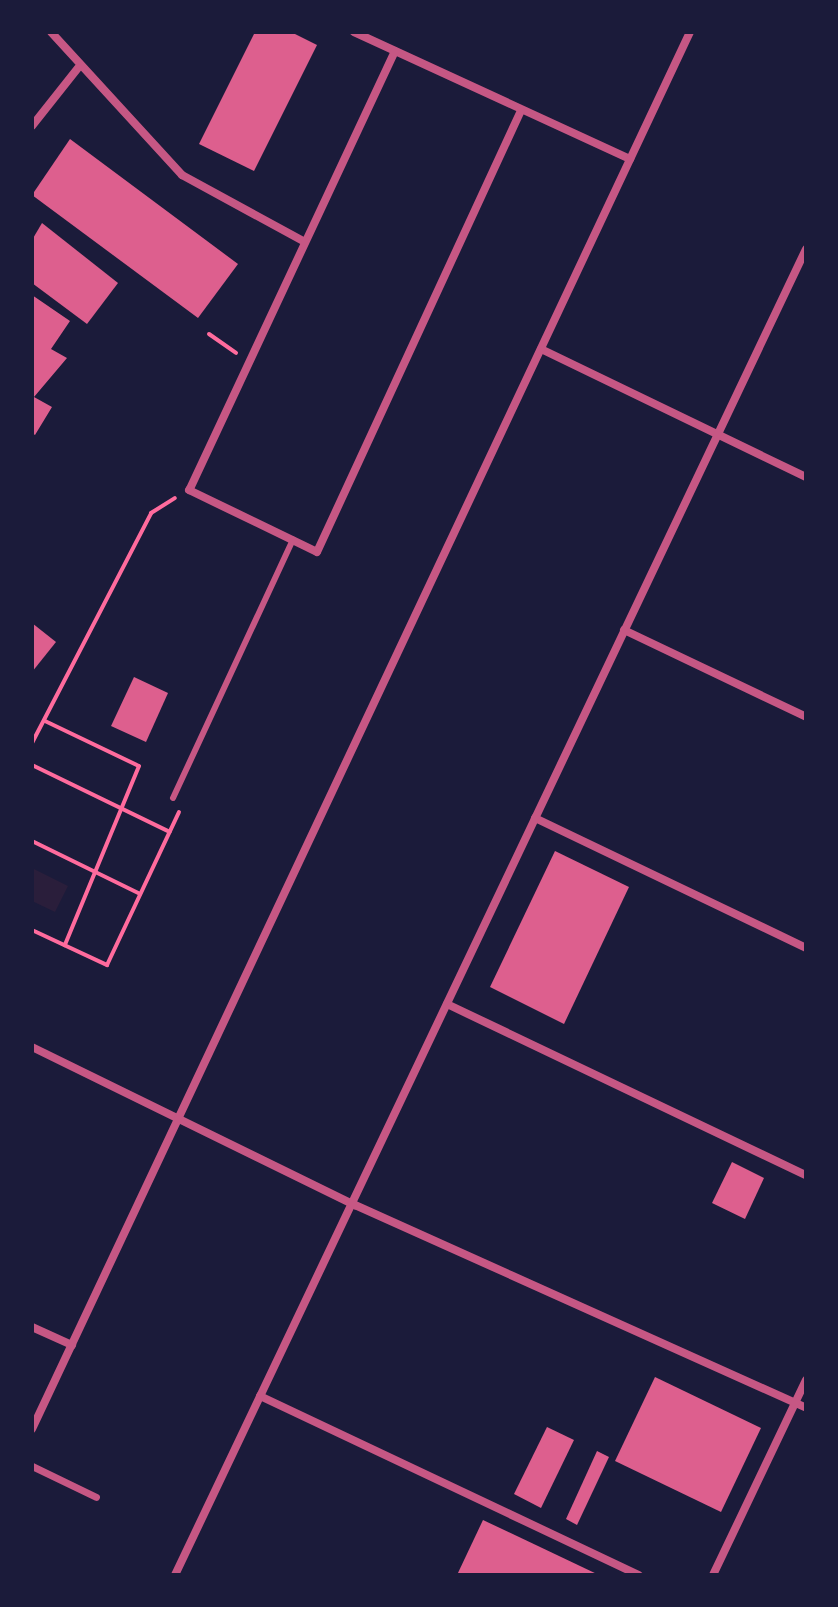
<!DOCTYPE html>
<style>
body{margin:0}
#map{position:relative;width:838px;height:1607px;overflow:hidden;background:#1b1b3a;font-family:Poppins,sans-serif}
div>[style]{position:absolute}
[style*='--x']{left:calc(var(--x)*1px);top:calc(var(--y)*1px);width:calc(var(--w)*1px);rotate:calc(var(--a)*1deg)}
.green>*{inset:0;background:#2a1e3b}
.building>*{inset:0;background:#dd5f8e}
.path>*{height:4px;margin:-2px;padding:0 2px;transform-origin:2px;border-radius:2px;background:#ff6b9d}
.service>*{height:6px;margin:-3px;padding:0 3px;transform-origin:3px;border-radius:3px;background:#c65784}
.pedestrian>*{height:7px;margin:-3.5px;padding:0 3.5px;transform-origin:3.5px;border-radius:3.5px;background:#c65784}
.minor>*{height:8px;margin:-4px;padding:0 4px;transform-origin:4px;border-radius:4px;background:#c65784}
span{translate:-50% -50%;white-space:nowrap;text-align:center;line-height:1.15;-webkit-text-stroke:8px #1b1b3a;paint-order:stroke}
.frame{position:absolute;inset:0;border:34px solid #1b1b3a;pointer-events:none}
</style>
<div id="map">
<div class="green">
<i style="clip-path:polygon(32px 868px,68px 886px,55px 912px,32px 901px)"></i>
</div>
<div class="building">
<i style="clip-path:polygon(255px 32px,291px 32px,317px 45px,254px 171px,199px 144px)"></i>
<i style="clip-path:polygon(70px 139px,238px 264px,198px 318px,32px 195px)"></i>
<i style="clip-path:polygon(42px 223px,118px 283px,87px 324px,32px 283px,32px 240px)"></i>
<i style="clip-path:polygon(32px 295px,70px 321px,51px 349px,67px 358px,34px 397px,52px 407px,35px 435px,32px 433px)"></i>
<i style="clip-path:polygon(32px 623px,56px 642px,32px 672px)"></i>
<i style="clip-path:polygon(134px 677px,168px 693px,146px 742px,111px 726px)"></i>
<i style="clip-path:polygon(555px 851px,629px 887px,564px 1024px,490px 987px)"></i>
<i style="clip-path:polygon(732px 1162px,764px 1178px,745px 1219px,712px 1203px)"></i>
<i style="clip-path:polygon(655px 1377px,761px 1428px,721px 1512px,615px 1461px)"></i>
<i style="clip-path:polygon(547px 1427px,574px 1440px,541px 1508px,514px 1494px)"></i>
<i style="clip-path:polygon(597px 1451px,609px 1457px,577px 1525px,566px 1519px)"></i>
<i style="clip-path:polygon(483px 1520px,599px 1575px,457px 1575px)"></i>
</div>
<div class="path">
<i style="--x:209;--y:334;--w:33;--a:35"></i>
<i style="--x:45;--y:721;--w:104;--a:25.6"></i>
<i style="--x:139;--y:766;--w:194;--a:112.5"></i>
<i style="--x:32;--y:743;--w:259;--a:-62.6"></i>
<i style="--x:151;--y:513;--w:28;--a:-32"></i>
<i style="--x:32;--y:765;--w:153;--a:25.9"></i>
<i style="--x:32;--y:841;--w:120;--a:26.1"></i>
<i style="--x:32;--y:930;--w:83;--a:25"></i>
<i style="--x:107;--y:965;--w:169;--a:-64.8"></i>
</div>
<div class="service">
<i style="--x:173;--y:798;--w:285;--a:-65.1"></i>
</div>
<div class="pedestrian">
<i style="--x:32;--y:1466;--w:71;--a:25.8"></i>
</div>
<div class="minor">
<i style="--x:51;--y:32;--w:194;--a:47.5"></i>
<i style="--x:182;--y:175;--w:138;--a:28.6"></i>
<i style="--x:354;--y:32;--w:304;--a:24.7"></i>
<i style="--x:395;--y:51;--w:485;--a:115.1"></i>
<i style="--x:189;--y:490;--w:142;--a:25.8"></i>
<i style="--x:317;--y:552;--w:486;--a:-65.2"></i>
<i style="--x:32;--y:126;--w:74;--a:-51.6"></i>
<i style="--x:541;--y:349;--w:294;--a:25.8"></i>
<i style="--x:624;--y:630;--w:202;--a:25.5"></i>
<i style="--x:535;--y:818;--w:301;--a:25.6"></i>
<i style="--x:447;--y:1004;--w:398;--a:25.5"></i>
<i style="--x:32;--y:1047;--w:360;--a:26.1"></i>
<i style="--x:355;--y:1205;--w:495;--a:24.2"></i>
<i style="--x:32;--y:1327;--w:44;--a:24.2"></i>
<i style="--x:260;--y:1396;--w:419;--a:25.3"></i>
<i style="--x:32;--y:1429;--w:1544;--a:-64.78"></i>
<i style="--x:175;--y:1575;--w:1468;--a:-64.55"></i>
<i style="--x:713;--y:1575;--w:216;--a:-64.5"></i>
</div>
<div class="frame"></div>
</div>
